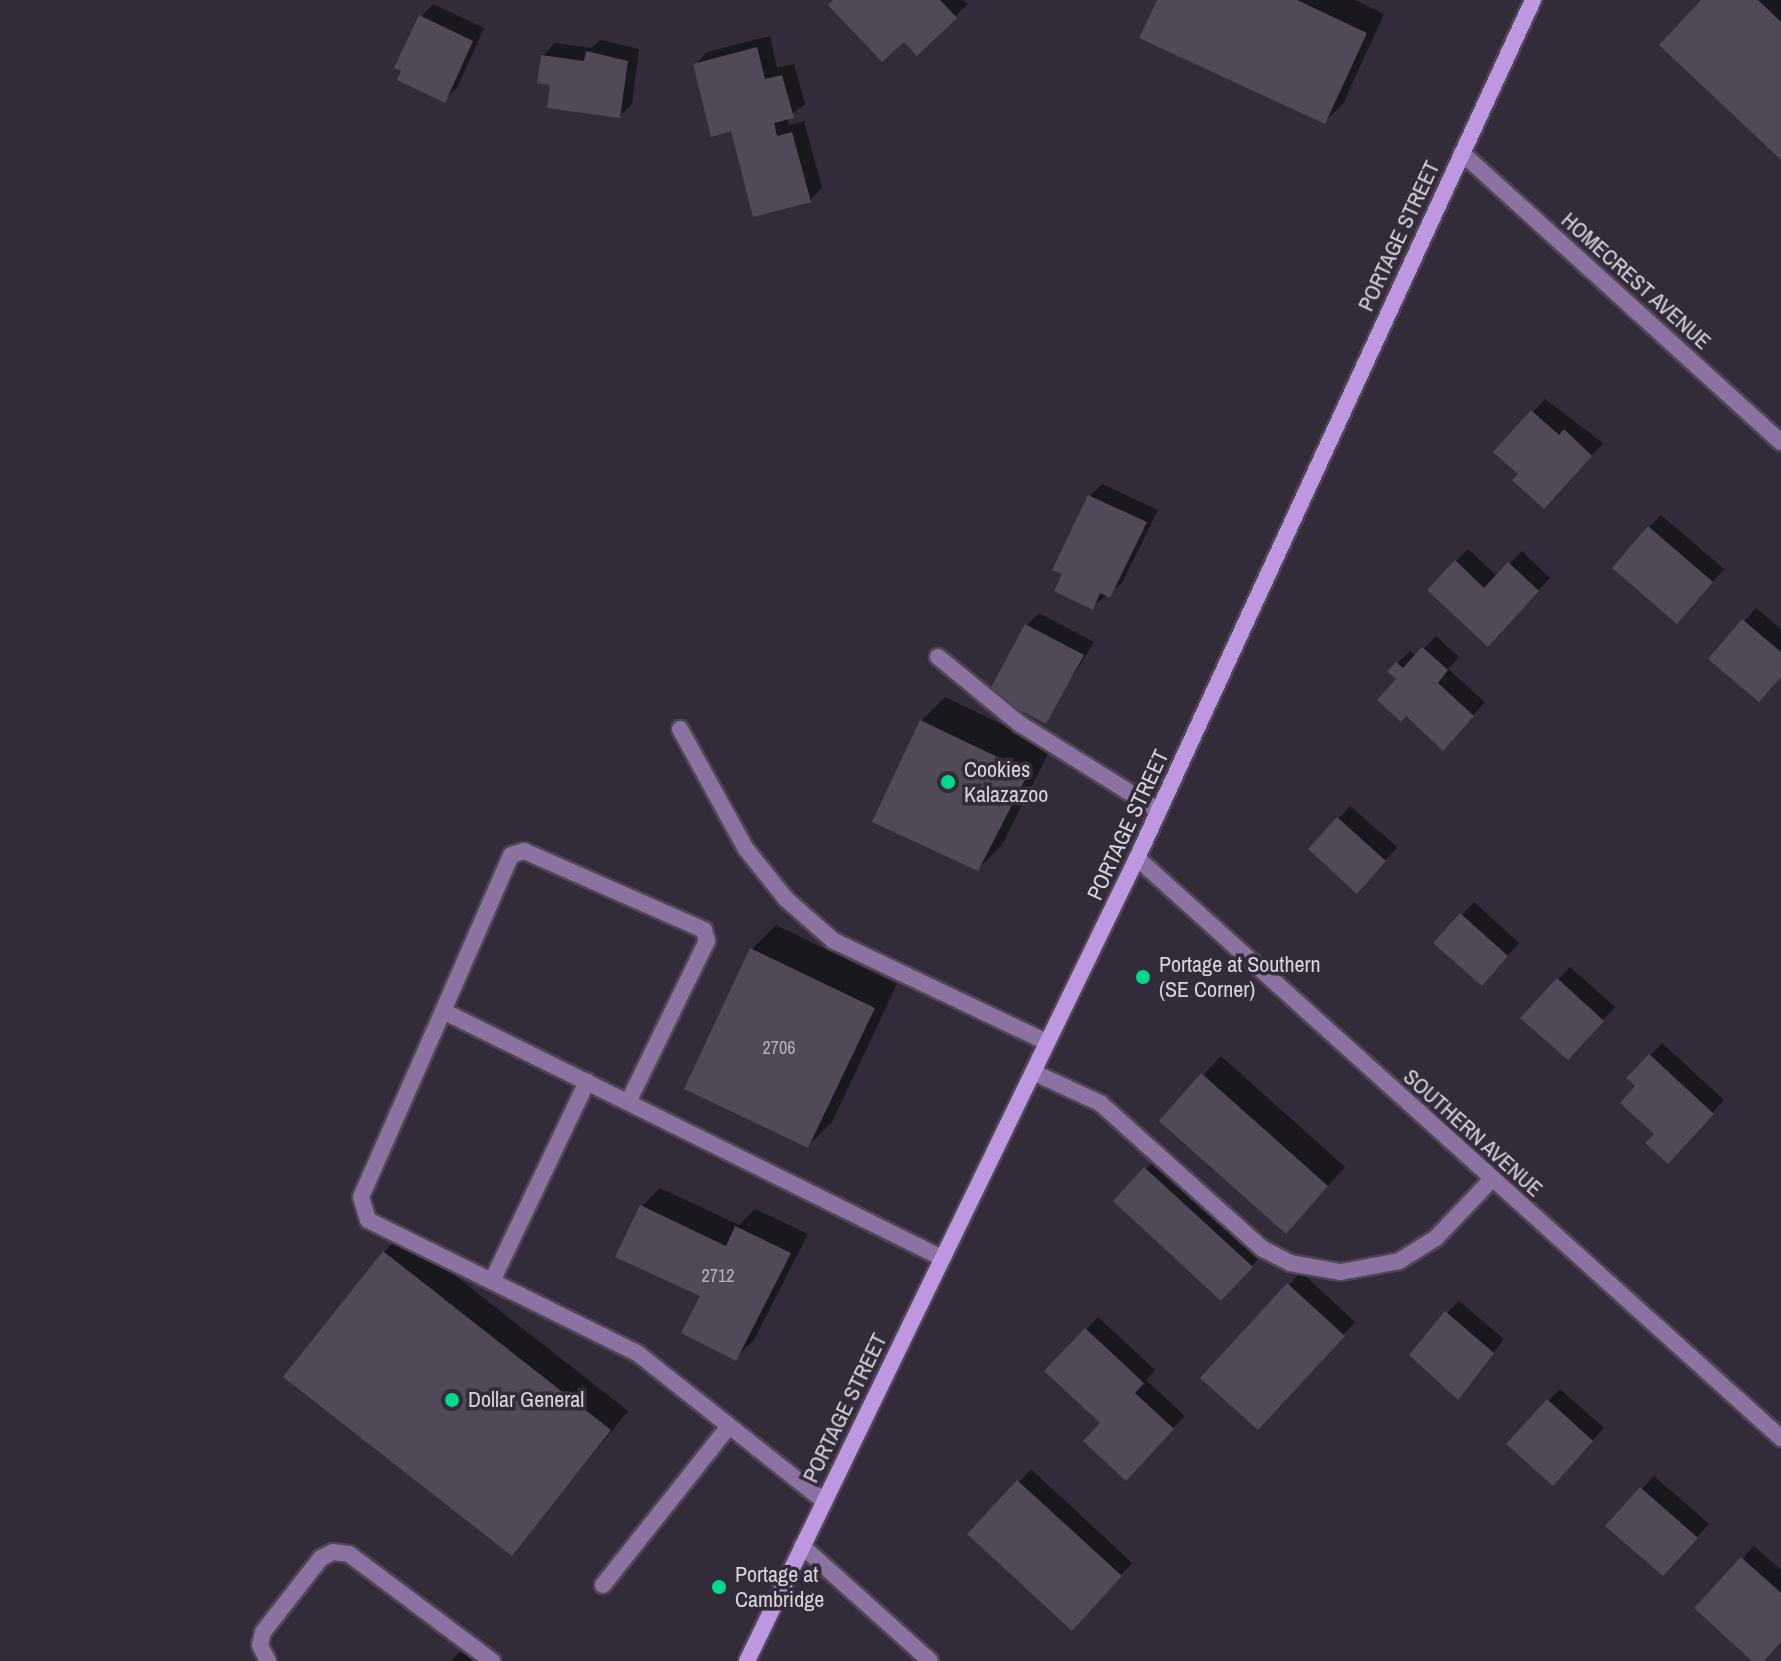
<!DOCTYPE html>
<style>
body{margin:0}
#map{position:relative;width:1781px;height:1661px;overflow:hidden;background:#332b39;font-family:"Archivo Narrow",sans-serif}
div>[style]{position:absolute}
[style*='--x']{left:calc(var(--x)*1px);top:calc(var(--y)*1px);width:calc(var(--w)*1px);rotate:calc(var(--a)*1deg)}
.shadow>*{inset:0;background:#0007}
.building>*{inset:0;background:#514958}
.roads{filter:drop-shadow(2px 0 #4d4653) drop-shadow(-2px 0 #4d4653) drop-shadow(0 2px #4d4653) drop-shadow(0 -2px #4d4653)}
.lane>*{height:16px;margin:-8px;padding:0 8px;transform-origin:8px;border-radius:8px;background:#8b72a0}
.street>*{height:16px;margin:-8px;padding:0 8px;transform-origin:8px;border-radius:8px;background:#8b72a0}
.secondary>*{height:16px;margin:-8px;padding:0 8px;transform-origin:8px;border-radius:8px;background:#bf97e1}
.dots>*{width:22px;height:22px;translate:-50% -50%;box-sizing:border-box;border:4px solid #332b39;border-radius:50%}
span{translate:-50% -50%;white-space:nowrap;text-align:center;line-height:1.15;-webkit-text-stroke:7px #332b39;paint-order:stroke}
.number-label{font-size:18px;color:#b6b1bb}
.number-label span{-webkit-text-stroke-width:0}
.street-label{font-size:22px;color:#d8d4dc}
.poi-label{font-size:22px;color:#d8d4dc}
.left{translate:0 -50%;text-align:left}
</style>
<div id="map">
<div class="shadow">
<i style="clip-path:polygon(836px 0,963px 0,968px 4px,917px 53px,904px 39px)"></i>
<i style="clip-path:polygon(1159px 0,1355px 0,1384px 14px,1343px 104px,1324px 122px)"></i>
<i style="clip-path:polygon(1703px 0,1781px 0,1781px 157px)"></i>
<i style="clip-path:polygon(433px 4px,484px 28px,457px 88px,444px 100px,421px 17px)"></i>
<i style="clip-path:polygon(770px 36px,777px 68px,794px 64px,805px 104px,787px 118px,789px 125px,804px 121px,822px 188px,810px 200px,732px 129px,695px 65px,707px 52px)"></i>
<i style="clip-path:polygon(600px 40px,639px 49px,632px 104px,620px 116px,552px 83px,543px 56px,555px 43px,591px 48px)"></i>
<i style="clip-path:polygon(1545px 399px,1603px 443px,1556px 494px,1495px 452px)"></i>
<i style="clip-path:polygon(1102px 484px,1158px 510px,1122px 583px,1092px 607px,1090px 496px)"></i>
<i style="clip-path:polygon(1661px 515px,1724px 569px,1689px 609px,1649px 527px)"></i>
<i style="clip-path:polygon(1468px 549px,1497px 576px,1522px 551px,1550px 578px,1500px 632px,1456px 561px)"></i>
<i style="clip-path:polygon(1756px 608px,1781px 629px,1781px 676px,1711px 659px)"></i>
<i style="clip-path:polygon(1039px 613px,1094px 642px,1045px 721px,1027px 625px)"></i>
<i style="clip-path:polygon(1436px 636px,1459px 657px,1448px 669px,1485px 702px,1455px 736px,1390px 671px,1410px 651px,1416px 657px)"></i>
<i style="clip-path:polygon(945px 697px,1051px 748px,1002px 845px,978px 869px,921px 721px)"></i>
<i style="clip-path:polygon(1350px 806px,1397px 847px,1369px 879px,1338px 819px)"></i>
<i style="clip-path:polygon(1474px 902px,1519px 943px,1494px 971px,1436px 943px)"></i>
<i style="clip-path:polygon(776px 925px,897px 984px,832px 1122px,808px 1146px,752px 949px)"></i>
<i style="clip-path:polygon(1570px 967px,1615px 1007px,1580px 1045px,1558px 980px)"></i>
<i style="clip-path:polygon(1662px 1043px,1724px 1100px,1680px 1149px,1629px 1078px)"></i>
<i style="clip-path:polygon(1221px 1056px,1345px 1167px,1304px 1213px,1162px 1120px)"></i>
<i style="clip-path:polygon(1158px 1156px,1263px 1254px,1233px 1286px,1116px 1201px)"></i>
<i style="clip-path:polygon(660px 1188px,739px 1225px,755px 1209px,808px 1234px,754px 1340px,735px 1358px,703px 1295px,642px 1206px)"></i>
<i style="clip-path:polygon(402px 1234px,628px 1411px,512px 1553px,384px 1252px)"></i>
<i style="clip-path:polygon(1301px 1272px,1355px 1322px,1270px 1415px,1203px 1377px)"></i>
<i style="clip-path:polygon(1459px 1301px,1504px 1339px,1458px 1398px,1447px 1313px)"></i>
<i style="clip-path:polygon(1098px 1317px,1155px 1370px,1146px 1380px,1185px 1416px,1138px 1466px,1103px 1423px,1086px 1330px)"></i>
<i style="clip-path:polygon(1560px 1389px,1604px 1428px,1565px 1471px,1548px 1401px)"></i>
<i style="clip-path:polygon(1031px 1469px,1132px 1563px,1084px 1616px,970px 1534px)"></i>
<i style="clip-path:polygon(1654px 1476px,1709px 1524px,1675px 1561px,1608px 1525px)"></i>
<i style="clip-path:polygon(1754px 1546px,1781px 1570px,1781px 1641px,1762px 1661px,1755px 1661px,1696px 1608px)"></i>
<i style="clip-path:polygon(466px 1646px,485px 1661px,451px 1661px)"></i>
</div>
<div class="building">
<i style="clip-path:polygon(833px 0,940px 0,957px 18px,917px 56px,904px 42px,882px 62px,828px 5px)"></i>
<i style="clip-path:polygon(1157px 0,1297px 0,1367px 33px,1325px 124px,1139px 38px)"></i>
<i style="clip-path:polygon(1701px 0,1758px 0,1781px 22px,1781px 160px,1659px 45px)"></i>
<i style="clip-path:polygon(419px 15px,473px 41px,445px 103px,397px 80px,401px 71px,394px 68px)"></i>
<i style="clip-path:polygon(757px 47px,765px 79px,782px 75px,794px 118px,774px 123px,777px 136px,792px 132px,811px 202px,753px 217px,731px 131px,711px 137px,693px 64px)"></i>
<i style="clip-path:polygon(586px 51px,628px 61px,620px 118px,547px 108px,550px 85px,537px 83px,541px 55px,584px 61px)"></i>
<i style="clip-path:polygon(1531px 410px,1559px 435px,1564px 429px,1592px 456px,1544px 509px,1512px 480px,1518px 474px,1493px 452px)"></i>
<i style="clip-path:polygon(1088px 495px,1147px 522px,1110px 598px,1100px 593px,1093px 610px,1054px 591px,1062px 574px,1052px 570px)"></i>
<i style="clip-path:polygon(1648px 526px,1713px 582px,1677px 624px,1612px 568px)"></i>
<i style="clip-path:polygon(1455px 560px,1484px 588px,1508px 562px,1539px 591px,1488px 647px,1427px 590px)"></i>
<i style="clip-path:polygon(1742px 619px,1781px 652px,1781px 677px,1759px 702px,1708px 659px)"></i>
<i style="clip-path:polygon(1025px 624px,1084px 655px,1046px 724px,988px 693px)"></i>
<i style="clip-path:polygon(1422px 647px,1448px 670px,1438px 683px,1474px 716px,1443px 751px,1406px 716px,1401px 722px,1377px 700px,1396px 679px,1387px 671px,1396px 662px,1403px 668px)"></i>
<i style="clip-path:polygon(920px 720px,1029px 772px,978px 871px,872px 822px)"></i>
<i style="clip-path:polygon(1337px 817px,1386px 861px,1357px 894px,1308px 849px)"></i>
<i style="clip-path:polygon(1460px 913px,1508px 956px,1482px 986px,1433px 943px)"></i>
<i style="clip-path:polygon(750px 948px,875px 1008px,808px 1148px,684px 1089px)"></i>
<i style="clip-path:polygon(1557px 978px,1604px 1021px,1568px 1060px,1520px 1018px)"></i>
<i style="clip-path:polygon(1649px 1054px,1714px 1114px,1668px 1164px,1645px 1143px,1654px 1134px,1620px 1103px,1635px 1086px,1626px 1078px)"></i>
<i style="clip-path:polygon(1201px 1073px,1328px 1186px,1286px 1234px,1159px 1121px)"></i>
<i style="clip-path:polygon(1144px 1167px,1253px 1267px,1221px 1301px,1113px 1201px)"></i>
<i style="clip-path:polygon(640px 1205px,726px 1246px,735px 1226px,791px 1253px,736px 1361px,681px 1333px,700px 1296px,615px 1257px)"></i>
<i style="clip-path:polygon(383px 1251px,611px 1430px,512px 1556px,283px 1377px)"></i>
<i style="clip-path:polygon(1287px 1283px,1345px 1336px,1258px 1430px,1200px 1378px)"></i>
<i style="clip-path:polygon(1445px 1311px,1494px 1353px,1458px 1400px,1409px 1355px)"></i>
<i style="clip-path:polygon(1085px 1328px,1144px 1383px,1135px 1393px,1174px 1429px,1126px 1481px,1083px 1441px,1100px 1423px,1044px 1371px)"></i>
<i style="clip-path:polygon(1547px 1399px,1593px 1441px,1553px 1486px,1506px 1444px)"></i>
<i style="clip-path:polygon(1017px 1480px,1122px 1576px,1072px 1631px,967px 1534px)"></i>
<i style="clip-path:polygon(1640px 1487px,1698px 1538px,1663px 1576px,1605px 1526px)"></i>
<i style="clip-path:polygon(1741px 1557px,1781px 1593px,1781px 1642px,1764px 1661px,1752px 1661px,1694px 1608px)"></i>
</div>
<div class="roads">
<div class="lane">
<i style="--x:938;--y:657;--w:106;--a:39.3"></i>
<i style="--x:1020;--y:724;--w:164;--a:32"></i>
<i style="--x:680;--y:729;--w:137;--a:61.2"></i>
<i style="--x:746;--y:849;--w:64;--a:51.3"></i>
<i style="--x:786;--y:899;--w:64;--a:41.2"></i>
<i style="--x:834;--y:941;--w:236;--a:25.4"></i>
<i style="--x:443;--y:1011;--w:170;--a:-66.4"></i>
<i style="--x:511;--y:855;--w:14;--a:-17"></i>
<i style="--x:524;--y:851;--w:197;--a:23.7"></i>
<i style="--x:704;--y:930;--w:11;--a:75"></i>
<i style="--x:707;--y:941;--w:179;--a:116.1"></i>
<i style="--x:1033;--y:1072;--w:74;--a:24.8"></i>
<i style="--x:1100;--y:1103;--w:219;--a:41.9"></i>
<i style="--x:1263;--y:1249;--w:30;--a:27"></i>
<i style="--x:1290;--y:1263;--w:52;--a:10"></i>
<i style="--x:1341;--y:1272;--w:59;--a:-10.7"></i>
<i style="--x:1399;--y:1261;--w:44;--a:-31.9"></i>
<i style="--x:1436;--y:1238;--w:80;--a:-46.5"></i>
<i style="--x:492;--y:1281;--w:221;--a:-64.5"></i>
<i style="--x:824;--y:1501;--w:238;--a:-141.6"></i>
<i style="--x:637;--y:1353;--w:300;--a:-153.7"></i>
<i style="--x:368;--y:1220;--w:24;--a:-107"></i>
<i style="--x:361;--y:1197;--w:203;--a:-66.2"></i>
<i style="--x:443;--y:1011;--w:557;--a:26.33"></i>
<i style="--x:603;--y:1585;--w:203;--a:-51.6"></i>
<i style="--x:268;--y:1661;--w:18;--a:-117"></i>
<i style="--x:260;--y:1645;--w:13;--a:-77"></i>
<i style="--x:263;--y:1632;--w:94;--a:-51.9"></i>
<i style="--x:321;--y:1558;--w:13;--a:-27"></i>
<i style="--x:333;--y:1552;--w:16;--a:7"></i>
<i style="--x:349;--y:1554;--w:179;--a:36.8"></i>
</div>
<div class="street">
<i style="--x:1462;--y:153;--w:430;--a:42.2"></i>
<i style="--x:1137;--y:858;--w:867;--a:42.01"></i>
<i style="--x:802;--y:1546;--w:172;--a:41.9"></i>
</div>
<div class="secondary">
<i style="--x:747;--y:1661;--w:893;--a:-64.1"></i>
<i style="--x:1137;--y:858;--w:945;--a:-65.22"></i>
</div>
</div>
<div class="dots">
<i style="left:948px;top:782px;background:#00d98c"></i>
<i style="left:1143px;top:977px;background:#00d98c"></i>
<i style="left:452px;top:1400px;background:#00d98c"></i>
<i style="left:719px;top:1587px;background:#00d98c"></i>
</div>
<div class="number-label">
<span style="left:779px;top:1048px">2706</span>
<span style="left:718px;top:1276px">2712</span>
</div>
<div class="street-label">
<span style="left:1399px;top:236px;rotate:-65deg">PORTAGE STREET</span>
<span style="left:1636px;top:281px;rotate:42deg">HOMECREST AVENUE</span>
<span style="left:1128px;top:825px;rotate:-65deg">PORTAGE STREET</span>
<span style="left:1473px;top:1133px;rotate:42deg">SOUTHERN AVENUE</span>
<span style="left:845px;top:1408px;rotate:-64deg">PORTAGE STREET</span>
</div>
<div class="poi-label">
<span class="left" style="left:964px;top:782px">Cookies<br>Kalazazoo</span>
<span class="left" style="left:1159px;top:977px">Portage at Southern<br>(SE Corner)</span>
<span class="left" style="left:468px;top:1400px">Dollar General</span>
<span class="left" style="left:735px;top:1587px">Portage at<br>Cambridge</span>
</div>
</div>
